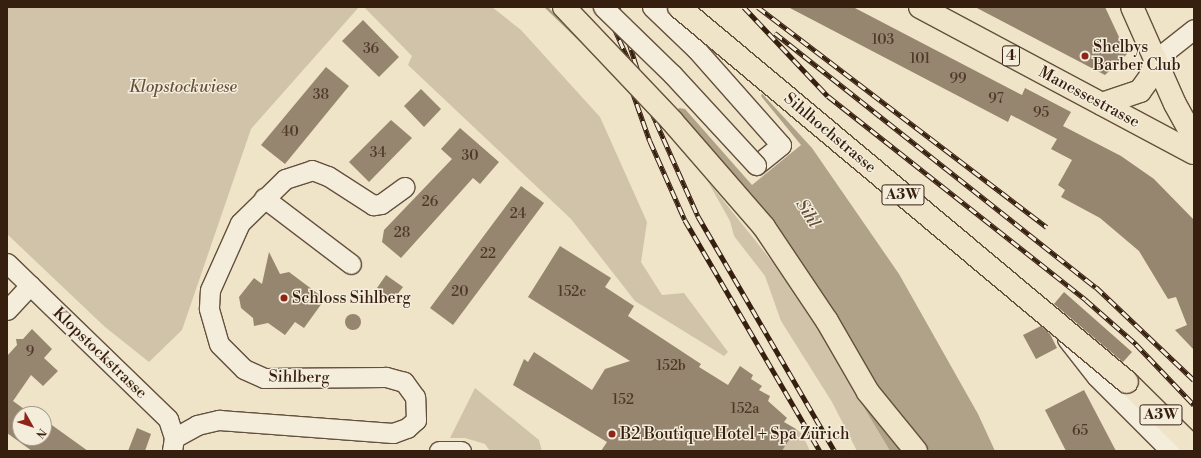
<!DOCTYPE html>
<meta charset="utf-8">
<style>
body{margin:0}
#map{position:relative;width:1201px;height:458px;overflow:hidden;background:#efe4c8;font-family:"Libre Bodoni",serif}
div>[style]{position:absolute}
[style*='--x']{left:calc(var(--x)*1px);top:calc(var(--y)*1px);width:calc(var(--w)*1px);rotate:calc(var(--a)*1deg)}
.green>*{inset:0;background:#d0c3a9}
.water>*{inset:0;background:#b0a189}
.pier>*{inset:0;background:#efe4c8}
.building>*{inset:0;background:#96856f}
.round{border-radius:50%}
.roads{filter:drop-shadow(1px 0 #64503d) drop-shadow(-1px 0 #64503d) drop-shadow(0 1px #64503d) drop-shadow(0 -1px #64503d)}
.minor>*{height:19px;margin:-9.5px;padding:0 9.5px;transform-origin:9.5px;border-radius:9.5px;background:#f5eddb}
.major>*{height:22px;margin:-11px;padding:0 11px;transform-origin:11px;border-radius:11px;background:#efe4c8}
.highway>*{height:22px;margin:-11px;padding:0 11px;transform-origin:11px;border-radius:11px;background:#efe4c8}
.rail>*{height:4.5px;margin-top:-2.25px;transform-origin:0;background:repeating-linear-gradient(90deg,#f5eddb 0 9px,#361f0f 0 18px);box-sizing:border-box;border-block:1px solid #361f0f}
.bridges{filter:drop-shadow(1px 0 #64503d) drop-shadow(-1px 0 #64503d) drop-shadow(0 1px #64503d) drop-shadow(0 -1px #64503d)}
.minor-bridge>*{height:19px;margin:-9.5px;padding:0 9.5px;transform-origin:9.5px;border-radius:9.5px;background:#f5eddb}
.highway-bridge>*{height:22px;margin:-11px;padding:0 11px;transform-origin:11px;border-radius:11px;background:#efe4c8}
.dots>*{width:11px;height:11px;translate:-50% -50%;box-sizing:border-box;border:2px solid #f5eddb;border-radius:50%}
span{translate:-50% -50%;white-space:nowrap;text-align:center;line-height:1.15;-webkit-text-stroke:3px #f5eddb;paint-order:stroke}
.number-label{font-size:14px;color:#4e3827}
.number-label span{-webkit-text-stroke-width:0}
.shield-label span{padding:1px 3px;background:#f5eddb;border:1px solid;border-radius:3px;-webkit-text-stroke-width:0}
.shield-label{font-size:15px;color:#361f0f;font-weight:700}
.poi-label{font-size:16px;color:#361f0f}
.left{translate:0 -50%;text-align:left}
.park-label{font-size:16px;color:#64503d;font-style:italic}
.street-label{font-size:16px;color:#361f0f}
.water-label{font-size:17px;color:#614c3a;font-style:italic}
.frame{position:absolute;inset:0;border:8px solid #361f0f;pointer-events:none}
.north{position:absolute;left:12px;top:406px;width:40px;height:40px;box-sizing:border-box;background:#f5eddb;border:1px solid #a99b89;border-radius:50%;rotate:129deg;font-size:11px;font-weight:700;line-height:16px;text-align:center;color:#361f0f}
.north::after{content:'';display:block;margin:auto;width:14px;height:18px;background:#8f2418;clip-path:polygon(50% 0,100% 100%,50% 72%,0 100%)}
</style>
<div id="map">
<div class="green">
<i style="clip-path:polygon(7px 7px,359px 7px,251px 129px,182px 330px,149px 362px,105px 327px,7px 234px)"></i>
<i style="clip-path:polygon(364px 7px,492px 7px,521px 30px,600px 117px,647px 222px,641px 262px,662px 295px,684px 293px,728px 352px,724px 356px,635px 301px,571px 219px,408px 65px,412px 56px)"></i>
<i style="clip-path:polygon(707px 180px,790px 284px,890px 451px,857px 451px,832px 402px,781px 321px,765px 276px,734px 236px,730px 221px)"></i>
<i style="clip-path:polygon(475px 388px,539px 440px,542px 451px,490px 451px,485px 444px,465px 438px,450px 438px)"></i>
<i style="clip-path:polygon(796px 429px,802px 434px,810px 451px,782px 451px)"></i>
</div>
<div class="water">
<i style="clip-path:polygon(544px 7px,681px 7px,689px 14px,812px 148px,899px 274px,978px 414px,995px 451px,890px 451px,790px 284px,731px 203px,608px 69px)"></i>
</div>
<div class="pier">
<i style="clip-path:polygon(548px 7px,684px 7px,763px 91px,761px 96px,801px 145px,752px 185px,685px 109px,679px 108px,677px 111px,870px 378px,914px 436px,930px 451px,901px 451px,896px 445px,870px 410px,771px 256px,737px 212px,672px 136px)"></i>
</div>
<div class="building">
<i style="clip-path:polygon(788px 7px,853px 7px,1022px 95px,1025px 88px,1071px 112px,1063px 126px,1121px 156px,1154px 179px,1194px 220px,1194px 350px,1175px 330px,1187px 325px,1176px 297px,1168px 299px,1139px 251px,1100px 218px,1061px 197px,1065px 190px,1058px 185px,1072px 160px,1051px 149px,1057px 139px,1011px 115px,1008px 122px)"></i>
<i style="clip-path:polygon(975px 7px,1105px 7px,1127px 54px,1105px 75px)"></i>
<i style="clip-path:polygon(363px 20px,399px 57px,379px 77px,342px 41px)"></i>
<i style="clip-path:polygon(326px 67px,349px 86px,285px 164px,261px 145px)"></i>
<i style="clip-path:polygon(421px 89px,441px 109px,424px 127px,404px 106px)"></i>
<i style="clip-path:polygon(391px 120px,412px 138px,369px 182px,349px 162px)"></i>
<i style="clip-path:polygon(460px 128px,499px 162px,480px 184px,473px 178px,401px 258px,382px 242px,384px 230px,452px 159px,441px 149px)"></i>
<i style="clip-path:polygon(521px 186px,544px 203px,453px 325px,430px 308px)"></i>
<i style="clip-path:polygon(560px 246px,611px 278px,605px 287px,634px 306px,628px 316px,701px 364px,699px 367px,728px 385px,740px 366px,753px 375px,751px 379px,762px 386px,759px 390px,770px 396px,768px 401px,787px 418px,784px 422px,796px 429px,782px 451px,601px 451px,607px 442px,513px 385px,524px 359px,528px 362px,534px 352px,592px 390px,605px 369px,630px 361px,528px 297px)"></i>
<i style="clip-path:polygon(269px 252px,280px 274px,289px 272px,325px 299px,304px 328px,295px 322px,285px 335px,268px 323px,254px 326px,253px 318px,241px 308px,239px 297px,254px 278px,262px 284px)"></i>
<i style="clip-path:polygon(386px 275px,403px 287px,393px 300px,377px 288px)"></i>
<i style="clip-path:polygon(1064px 292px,1132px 352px,1123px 362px,1054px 304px)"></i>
<i class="round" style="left:345px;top:314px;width:16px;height:16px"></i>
<i style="clip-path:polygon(1041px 326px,1050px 334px,1057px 348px,1036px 359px,1023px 335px)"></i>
<i style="clip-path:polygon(32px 329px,52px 349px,44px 358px,58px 371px,43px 386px,31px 375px,13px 401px,31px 414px,20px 414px,20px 438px,44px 438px,44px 423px,47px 426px,49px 423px,88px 451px,32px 451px,7px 433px,7px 356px,17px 345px,16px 339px,23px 339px)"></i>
<i style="clip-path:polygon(1084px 390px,1116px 451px,1066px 451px,1045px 410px)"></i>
<i style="clip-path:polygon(137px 428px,151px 434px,145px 451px,128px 451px)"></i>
</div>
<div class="roads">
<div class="minor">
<i style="--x:652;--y:7;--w:61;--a:43.7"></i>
<i style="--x:696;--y:49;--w:128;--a:48.5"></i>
<i style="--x:781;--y:145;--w:32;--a:141"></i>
<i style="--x:1156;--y:59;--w:48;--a:-38.3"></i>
<i style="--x:264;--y:198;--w:109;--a:37.2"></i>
<i style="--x:7;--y:263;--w:224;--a:44.1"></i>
<i style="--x:168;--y:419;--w:20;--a:72"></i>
<i style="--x:174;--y:438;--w:13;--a:99"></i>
<i style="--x:7;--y:310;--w:34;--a:-47"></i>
<i style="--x:1067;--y:339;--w:47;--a:51.9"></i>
<i style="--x:1096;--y:376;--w:106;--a:45"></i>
<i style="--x:174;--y:438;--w:26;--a:-29"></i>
<i style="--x:197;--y:425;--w:23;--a:-13"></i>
<i style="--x:219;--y:420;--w:174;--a:4.3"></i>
<i style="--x:393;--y:433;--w:15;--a:-20"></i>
<i style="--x:407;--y:428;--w:12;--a:-42"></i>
<i style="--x:416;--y:420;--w:23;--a:-92"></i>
<i style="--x:415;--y:397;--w:19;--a:-126"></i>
<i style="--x:404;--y:382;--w:19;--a:-164"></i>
<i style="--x:386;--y:377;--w:122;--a:179.5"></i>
<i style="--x:264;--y:378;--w:22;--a:-156"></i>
<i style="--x:244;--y:369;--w:35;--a:-135"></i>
<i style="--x:219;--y:344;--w:37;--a:-106"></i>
<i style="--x:209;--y:308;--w:18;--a:-87"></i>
<i style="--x:210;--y:290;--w:73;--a:-65.9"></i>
<i style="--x:240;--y:223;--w:63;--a:-44.4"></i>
<i style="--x:285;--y:179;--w:28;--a:-18"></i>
<i style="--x:312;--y:170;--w:17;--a:21"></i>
<i style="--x:328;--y:176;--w:54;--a:32.8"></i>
<i style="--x:373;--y:205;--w:8;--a:-7"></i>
<i style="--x:381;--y:204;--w:29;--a:-36"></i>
<i style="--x:439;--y:451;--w:22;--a:0"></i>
</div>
<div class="major">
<i style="--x:920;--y:7;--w:310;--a:28.1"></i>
<i style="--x:1132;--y:7;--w:106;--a:66.1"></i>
<i style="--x:1175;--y:104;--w:39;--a:61"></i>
<i style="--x:1102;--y:104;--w:40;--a:-18.9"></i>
<i style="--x:1140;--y:91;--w:17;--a:-54"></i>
<i style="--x:1150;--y:77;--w:19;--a:-72"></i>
</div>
<div class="highway">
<i style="--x:1127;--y:382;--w:94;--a:44.6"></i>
</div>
</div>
<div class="rail">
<i style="--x:605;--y:7;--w:229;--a:66"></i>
<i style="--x:698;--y:216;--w:272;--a:59.8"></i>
<i style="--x:618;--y:7;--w:73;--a:72.6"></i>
<i style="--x:744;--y:7;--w:122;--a:46.7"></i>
<i style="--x:828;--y:96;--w:329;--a:38.3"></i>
<i style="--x:1086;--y:300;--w:67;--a:41.3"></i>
<i style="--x:1136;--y:344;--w:84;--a:46.4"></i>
<i style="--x:758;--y:7;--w:363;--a:37.3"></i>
<i style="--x:775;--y:33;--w:409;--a:38.4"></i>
<i style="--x:1096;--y:287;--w:135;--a:43.5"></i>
<i style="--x:619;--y:53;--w:93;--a:70.6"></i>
<i style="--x:650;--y:141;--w:86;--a:66.1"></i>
<i style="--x:685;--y:220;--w:268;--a:59.7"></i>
</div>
<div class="bridges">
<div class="minor-bridge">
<i style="--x:603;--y:7;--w:96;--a:44.2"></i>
<i style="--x:672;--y:74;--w:124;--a:47.3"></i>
</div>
<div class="highway-bridge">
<i style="--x:564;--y:7;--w:157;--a:46.5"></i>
<i style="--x:672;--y:121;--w:140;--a:49"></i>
<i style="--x:764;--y:227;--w:113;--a:56.2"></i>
<i style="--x:827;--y:321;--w:82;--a:60"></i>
<i style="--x:868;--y:392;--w:76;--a:50.9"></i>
<i style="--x:679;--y:7;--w:584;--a:39.93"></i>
</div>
</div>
<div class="dots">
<i style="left:1085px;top:56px;background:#8f2418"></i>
<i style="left:284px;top:298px;background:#8f2418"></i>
<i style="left:612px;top:434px;background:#8f2418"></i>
</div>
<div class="number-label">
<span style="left:883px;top:40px">103</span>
<span style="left:371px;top:49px">36</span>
<span style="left:920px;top:59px">101</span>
<span style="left:958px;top:79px">99</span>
<span style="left:321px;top:95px">38</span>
<span style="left:996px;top:99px">97</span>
<span style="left:1041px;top:113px">95</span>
<span style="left:290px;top:132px">40</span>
<span style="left:378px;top:153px">34</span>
<span style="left:470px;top:156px">30</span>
<span style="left:430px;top:202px">26</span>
<span style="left:518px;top:214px">24</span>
<span style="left:402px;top:233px">28</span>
<span style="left:488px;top:254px">22</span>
<span style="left:460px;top:292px">20</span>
<span style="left:572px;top:292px">152c</span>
<span style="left:30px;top:352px">9</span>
<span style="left:671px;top:366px">152b</span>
<span style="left:623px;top:400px">152</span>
<span style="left:745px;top:409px">152a</span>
<span style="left:1080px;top:431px">65</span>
</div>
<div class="shield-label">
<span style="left:1011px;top:56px">4</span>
<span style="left:903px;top:195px">A3W</span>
<span style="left:1161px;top:415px">A3W</span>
</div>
<div class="poi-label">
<span class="left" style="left:1093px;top:56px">Shelbys<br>Barber Club</span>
<span class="left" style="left:292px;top:298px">Schloss Sihlberg</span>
<span class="left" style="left:620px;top:434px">B2 Boutique Hotel + Spa Zürich</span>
</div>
<div class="park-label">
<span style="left:183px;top:87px">Klopstockwiese</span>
</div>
<div class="street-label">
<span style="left:1089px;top:97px;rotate:28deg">Manessestrasse</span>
<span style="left:830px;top:133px;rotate:40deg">Sihlhochstrasse</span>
<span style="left:100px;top:353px;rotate:44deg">Klopstockstrasse</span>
<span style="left:299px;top:377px;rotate:1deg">Sihlberg</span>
</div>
<div class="water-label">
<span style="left:807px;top:214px;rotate:58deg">Sihl</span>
</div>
<div class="frame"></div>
<div class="north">N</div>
</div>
